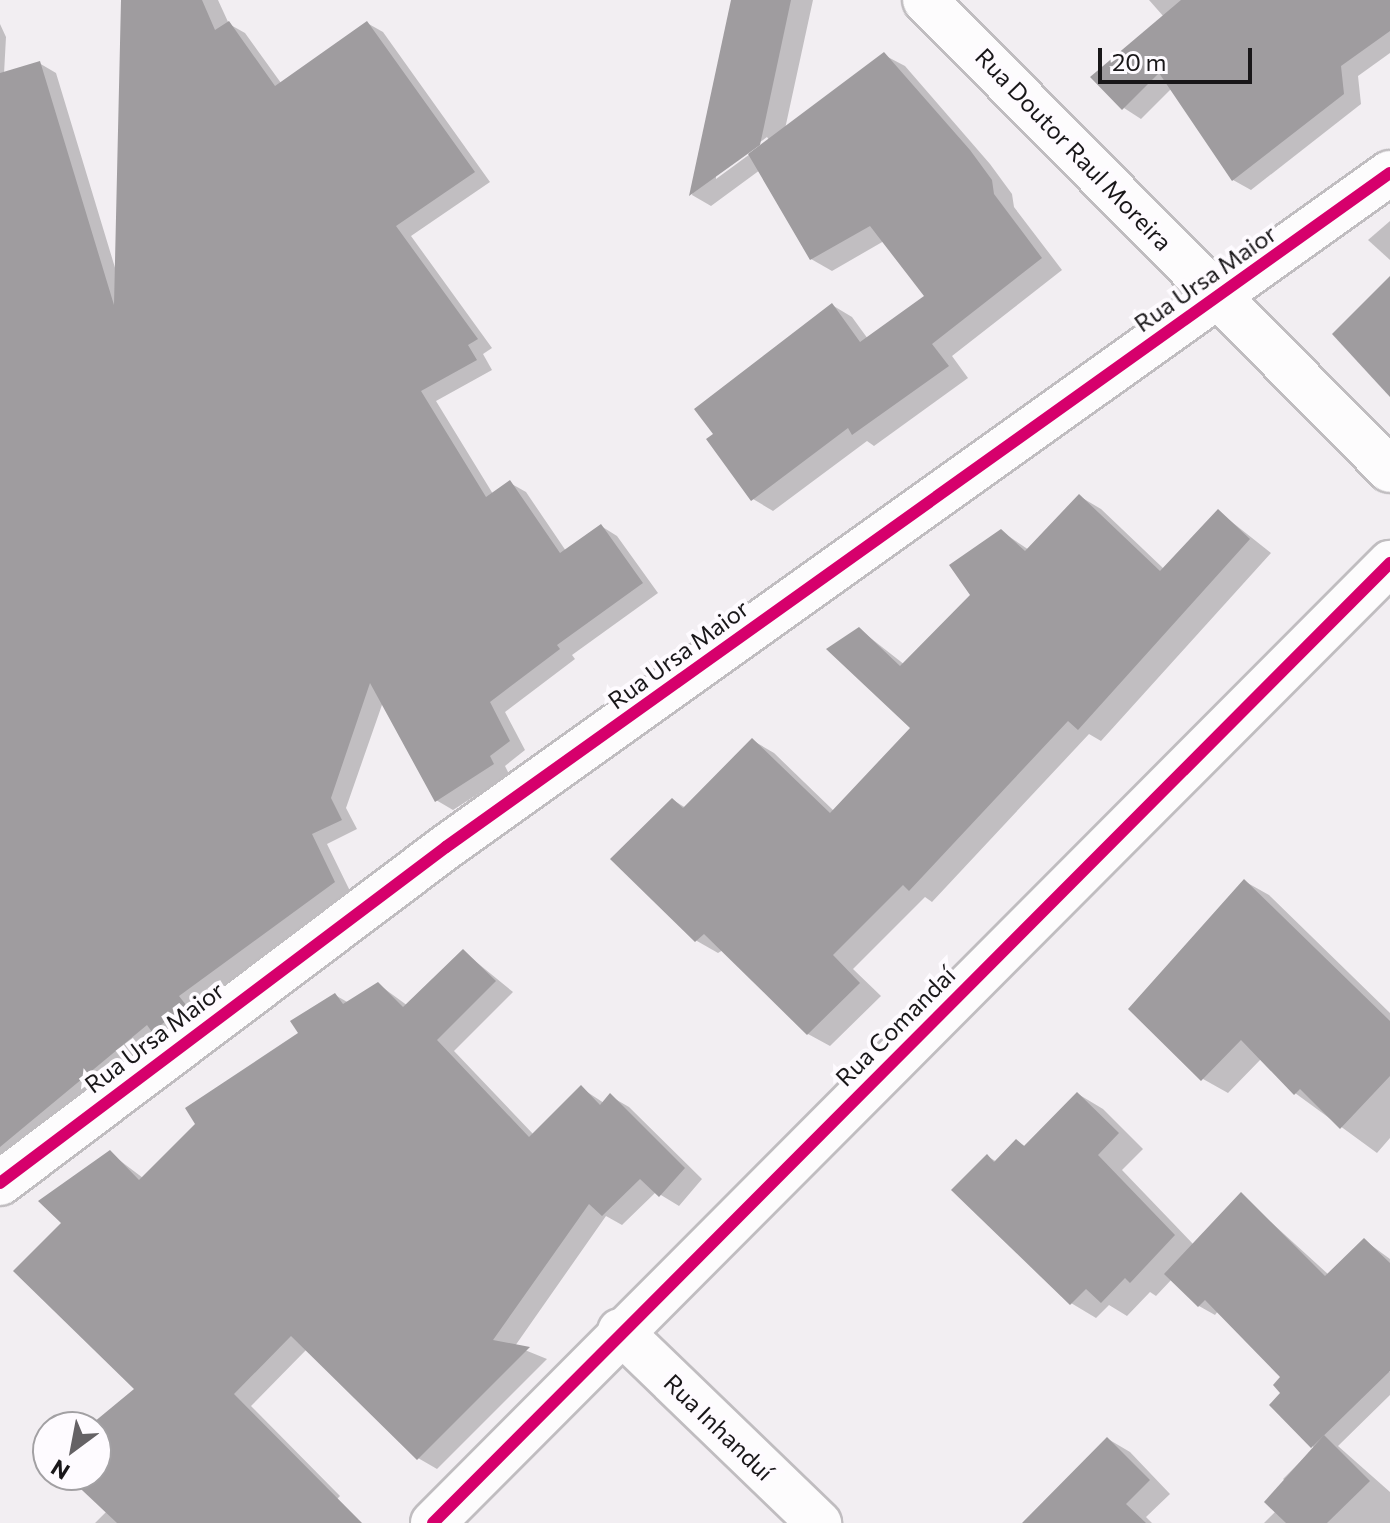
<!DOCTYPE html>
<meta charset="utf-8">
<style>
body{margin:0}
#map{position:relative;width:1390px;height:1523px;overflow:hidden;background:#f2eef2;font-family:Commissioner,sans-serif}
div>[style]{position:absolute}
[style*='--x']{left:calc(var(--x)*1px);top:calc(var(--y)*1px);width:calc(var(--w)*1px);rotate:calc(var(--a)*1deg)}
.shadow>*{inset:0;background:#0003}
.building>*{inset:0;background:#9f9c9f}
.roads{filter:drop-shadow(2px 0 #c0bdc0) drop-shadow(-2px 0 #c0bdc0) drop-shadow(0 2px #c0bdc0) drop-shadow(0 -2px #c0bdc0)}
.street>*{height:44px;margin:-22px;padding:0 22px;transform-origin:22px;border-radius:22px;background:#fdfcfd}
.secondary>*{height:44px;margin:-22px;padding:0 22px;transform-origin:22px;border-radius:22px;background:#fdfcfd}
.cycleway>*{height:12px;margin:-6px;padding:0 6px;transform-origin:6px;border-radius:6px;background:#d6006c}
span{translate:-50% -50%;white-space:nowrap;text-align:center;line-height:1.15;-webkit-text-stroke:8px #fefbff;paint-order:stroke}
.street-label{font-size:24px;color:#191719}
.north{position:absolute;left:32px;top:1411px;width:80px;height:80px;box-sizing:border-box;background:#fefbff;border:2px solid #a2a0a3;border-radius:50%;rotate:212deg;font-size:22px;font-weight:700;line-height:32px;text-align:center;color:#191719}
.north::after{content:'';display:block;margin:auto;width:28px;height:36px;background:#656265;clip-path:polygon(50% 0,100% 100%,50% 72%,0 100%)}
.scale{position:absolute;left:1098px;top:48px;width:154px;height:36px;box-sizing:border-box;border:4px solid #191719;border-top:0;padding-left:10px;font-size:24px;line-height:28px;white-space:nowrap;color:#191719;-webkit-text-stroke:6px #fefbff;paint-order:stroke}
</style>
<div id="map">
<div class="shadow">
<i style="clip-path:polygon(123px 0,218px 0,229px 24px,245px 33px,281px 83px,367px 23px,383px 32px,490px 182px,411px 236px,492px 348px,483px 354px,492px 370px,436px 401px,493px 494px,510px 483px,526px 492px,566px 551px,601px 526px,617px 536px,658px 593px,572px 655px,575px 659px,505px 712px,525px 750px,505px 766px,509px 774px,453px 810px,436px 800px,383px 702px,346px 808px,357px 829px,327px 844px,350px 891px,194px 1006px,201px 1014px,0 1157px,0 24px,6px 37px,4px 74px,39px 63px,56px 73px,116px 271px)"></i>
<i style="clip-path:polygon(evenodd,733px 0,813px 0,785px 129px,884px 55px,905px 66px,990px 164px,1012px 194px,1014px 207px,1062px 270px,952px 356px,968px 378px,874px 446px,867px 441px,773px 511px,753px 499px,832px 305px,852px 317px,868px 339px,927px 296px,884px 241px,832px 271px,811px 259px,760px 170px,711px 206px,692px 195px,733px 0,767px 137px,769px 140px,716px 179px,716px 174px,767px 137px)"></i>
<i style="clip-path:polygon(1149px 0,1390px 0,1390px 53px,1358px 76px,1361px 104px,1251px 190px,1233px 180px,1172px 88px,1141px 119px,1124px 108px,1164px 17px)"></i>
<i style="clip-path:polygon(1390px 221px,1390px 260px,1368px 240px)"></i>
<i style="clip-path:polygon(1079px 496px,1101px 509px,1164px 569px,1218px 511px,1271px 553px,1101px 741px,1089px 734px,932px 902px,925px 897px,853px 969px,881px 996px,830px 1046px,808px 1034px,723px 950px,718px 953px,697px 941px,613px 859px,673px 800px,686px 808px,752px 740px,774px 753px,834px 811px,913px 728px,859px 629px,905px 665px,972px 596px,1001px 531px,1029px 550px)"></i>
<i style="clip-path:polygon(1244px 881px,1269px 895px,1390px 1013px,1390px 1138px,1377px 1153px,1295px 1093px,1261px 1059px,1228px 1093px,1203px 1079px)"></i>
<i style="clip-path:polygon(464px 952px,513px 992px,454px 1051px,534px 1135px,581px 1088px,604px 1103px,610px 1096px,629px 1107px,702px 1179px,679px 1206px,656px 1192px,622px 1225px,606px 1216px,515px 1346px,547px 1359px,437px 1469px,418px 1458px,307px 1349px,251px 1406px,340px 1496px,314px 1523px,95px 1523px,107px 1511px,69px 1475px,96px 1475px,96px 1427px,91px 1427px,137px 1389px,64px 1223px,110px 1153px,143px 1178px,300px 1034px,335px 995px,349px 1003px,378px 984px,408px 1006px)"></i>
<i style="clip-path:polygon(1078px 1094px,1103px 1109px,1143px 1149px,1122px 1170px,1194px 1245px,1241px 1195px,1329px 1275px,1364px 1240px,1390px 1259px,1390px 1331px,1369px 1352px,1390px 1372px,1390px 1395px,1338px 1446px,1390px 1492px,1390px 1523px,1264px 1523px,1276px 1511px,1287px 1483px,1283px 1479px,1314px 1448px,1283px 1393px,1283px 1377px,1218px 1311px,1215px 1315px,1199px 1306px,1172px 1279px,1156px 1296px,1150px 1292px,1127px 1316px,1109px 1305px,1096px 1318px,1071px 1303px,987px 1156px,997px 1162px,1017px 1141px,1026px 1147px)"></i>
<i style="clip-path:polygon(1108px 1439px,1130px 1452px,1170px 1494px,1146px 1517px,1152px 1523px,1025px 1523px)"></i>
</div>
<div class="building">
<i style="clip-path:polygon(121px 0,202px 0,215px 30px,229px 21px,275px 86px,367px 21px,475px 172px,396px 226px,478px 339px,468px 345px,477px 360px,421px 391px,486px 497px,510px 480px,560px 553px,601px 524px,643px 583px,557px 645px,560px 649px,490px 702px,510px 741px,490px 756px,494px 764px,435px 802px,370px 683px,331px 798px,342px 820px,312px 834px,335px 882px,179px 996px,186px 1005px,152px 1032px,147px 1025px,0 1147px,0 73px,40px 61px,114px 305px)"></i>
<i style="clip-path:polygon(731px 0,791px 0,760px 145px,689px 196px)"></i>
<i style="clip-path:polygon(1181px 0,1390px 0,1390px 31px,1341px 66px,1344px 94px,1232px 181px,1159px 73px,1122px 110px,1090px 77px)"></i>
<i style="clip-path:polygon(884px 52px,970px 150px,992px 180px,994px 194px,1042px 258px,932px 344px,949px 366px,852px 435px,848px 428px,751px 501px,706px 439px,713px 434px,694px 409px,832px 303px,860px 342px,924px 296px,870px 226px,810px 260px,748px 154px)"></i>
<i style="clip-path:polygon(1390px 276px,1390px 397px,1332px 334px)"></i>
<i style="clip-path:polygon(1079px 494px,1160px 571px,1218px 509px,1250px 539px,1078px 730px,1068px 721px,909px 891px,903px 885px,833px 955px,860px 983px,807px 1035px,704px 934px,695px 942px,610px 859px,672px 798px,683px 808px,752px 738px,830px 813px,910px 728px,826px 649px,859px 627px,900px 666px,970px 595px,949px 565px,1001px 529px,1025px 551px)"></i>
<i style="clip-path:polygon(1244px 879px,1390px 1021px,1390px 1076px,1340px 1129px,1300px 1089px,1294px 1095px,1241px 1040px,1201px 1081px,1128px 1009px)"></i>
<i style="clip-path:polygon(463px 949px,496px 981px,437px 1040px,529px 1137px,581px 1085px,600px 1105px,610px 1093px,685px 1168px,659px 1197px,640px 1179px,602px 1216px,589px 1204px,493px 1340px,530px 1347px,417px 1460px,291px 1336px,234px 1394px,362px 1523px,117px 1523px,66px 1475px,96px 1475px,96px 1427px,88px 1427px,134px 1389px,13px 1271px,61px 1223px,38px 1201px,110px 1150px,139px 1180px,195px 1124px,185px 1108px,298px 1033px,290px 1021px,335px 993px,343px 1004px,378px 982px,403px 1007px)"></i>
<i style="clip-path:polygon(1077px 1092px,1119px 1133px,1098px 1155px,1175px 1235px,1130px 1283px,1125px 1278px,1101px 1303px,1086px 1289px,1070px 1305px,951px 1190px,987px 1154px,994px 1162px,1016px 1139px,1024px 1146px)"></i>
<i style="clip-path:polygon(1241px 1192px,1325px 1276px,1364px 1238px,1390px 1263px,1390px 1371px,1311px 1448px,1269px 1405px,1280px 1393px,1273px 1385px,1280px 1377px,1205px 1300px,1198px 1307px,1164px 1274px)"></i>
<i style="clip-path:polygon(1324px 1435px,1370px 1481px,1327px 1523px,1286px 1523px,1264px 1502px)"></i>
<i style="clip-path:polygon(1107px 1437px,1150px 1480px,1126px 1504px,1146px 1523px,1022px 1523px)"></i>
</div>
<div class="roads">
<div class="street">
<i style="--x:925;--y:0;--w:661;--a:45.31"></i>
<i style="--x:0;--y:1183;--w:558;--a:-36.99"></i>
<i style="--x:446;--y:847;--w:1160;--a:-35.53"></i>
<i style="--x:620;--y:1331;--w:277;--a:44"></i>
</div>
<div class="secondary">
<i style="--x:433;--y:1523;--w:1356;--a:-45.09"></i>
</div>
</div>
<div class="cycleway">
<i style="--x:0;--y:1183;--w:558;--a:-36.99"></i>
<i style="--x:446;--y:847;--w:1160;--a:-35.53"></i>
<i style="--x:433;--y:1523;--w:1356;--a:-45.09"></i>
</div>
<div class="street-label">
<span style="left:1074px;top:149px;rotate:46deg">Rua Doutor Raul Moreira</span>
<span style="left:1205px;top:278px;rotate:-35deg">Rua Ursa Maior</span>
<span style="left:678px;top:654px;rotate:-36deg">Rua Ursa Maior</span>
<span style="left:895px;top:1026px;rotate:-45deg">Rua Comandaí</span>
<span style="left:154px;top:1037px;rotate:-37deg">Rua Ursa Maior</span>
<span style="left:719px;top:1427px;rotate:44deg">Rua Inhanduí</span>
</div>
<div class="north">N</div>
<div class="scale">20 m</div>
</div>
